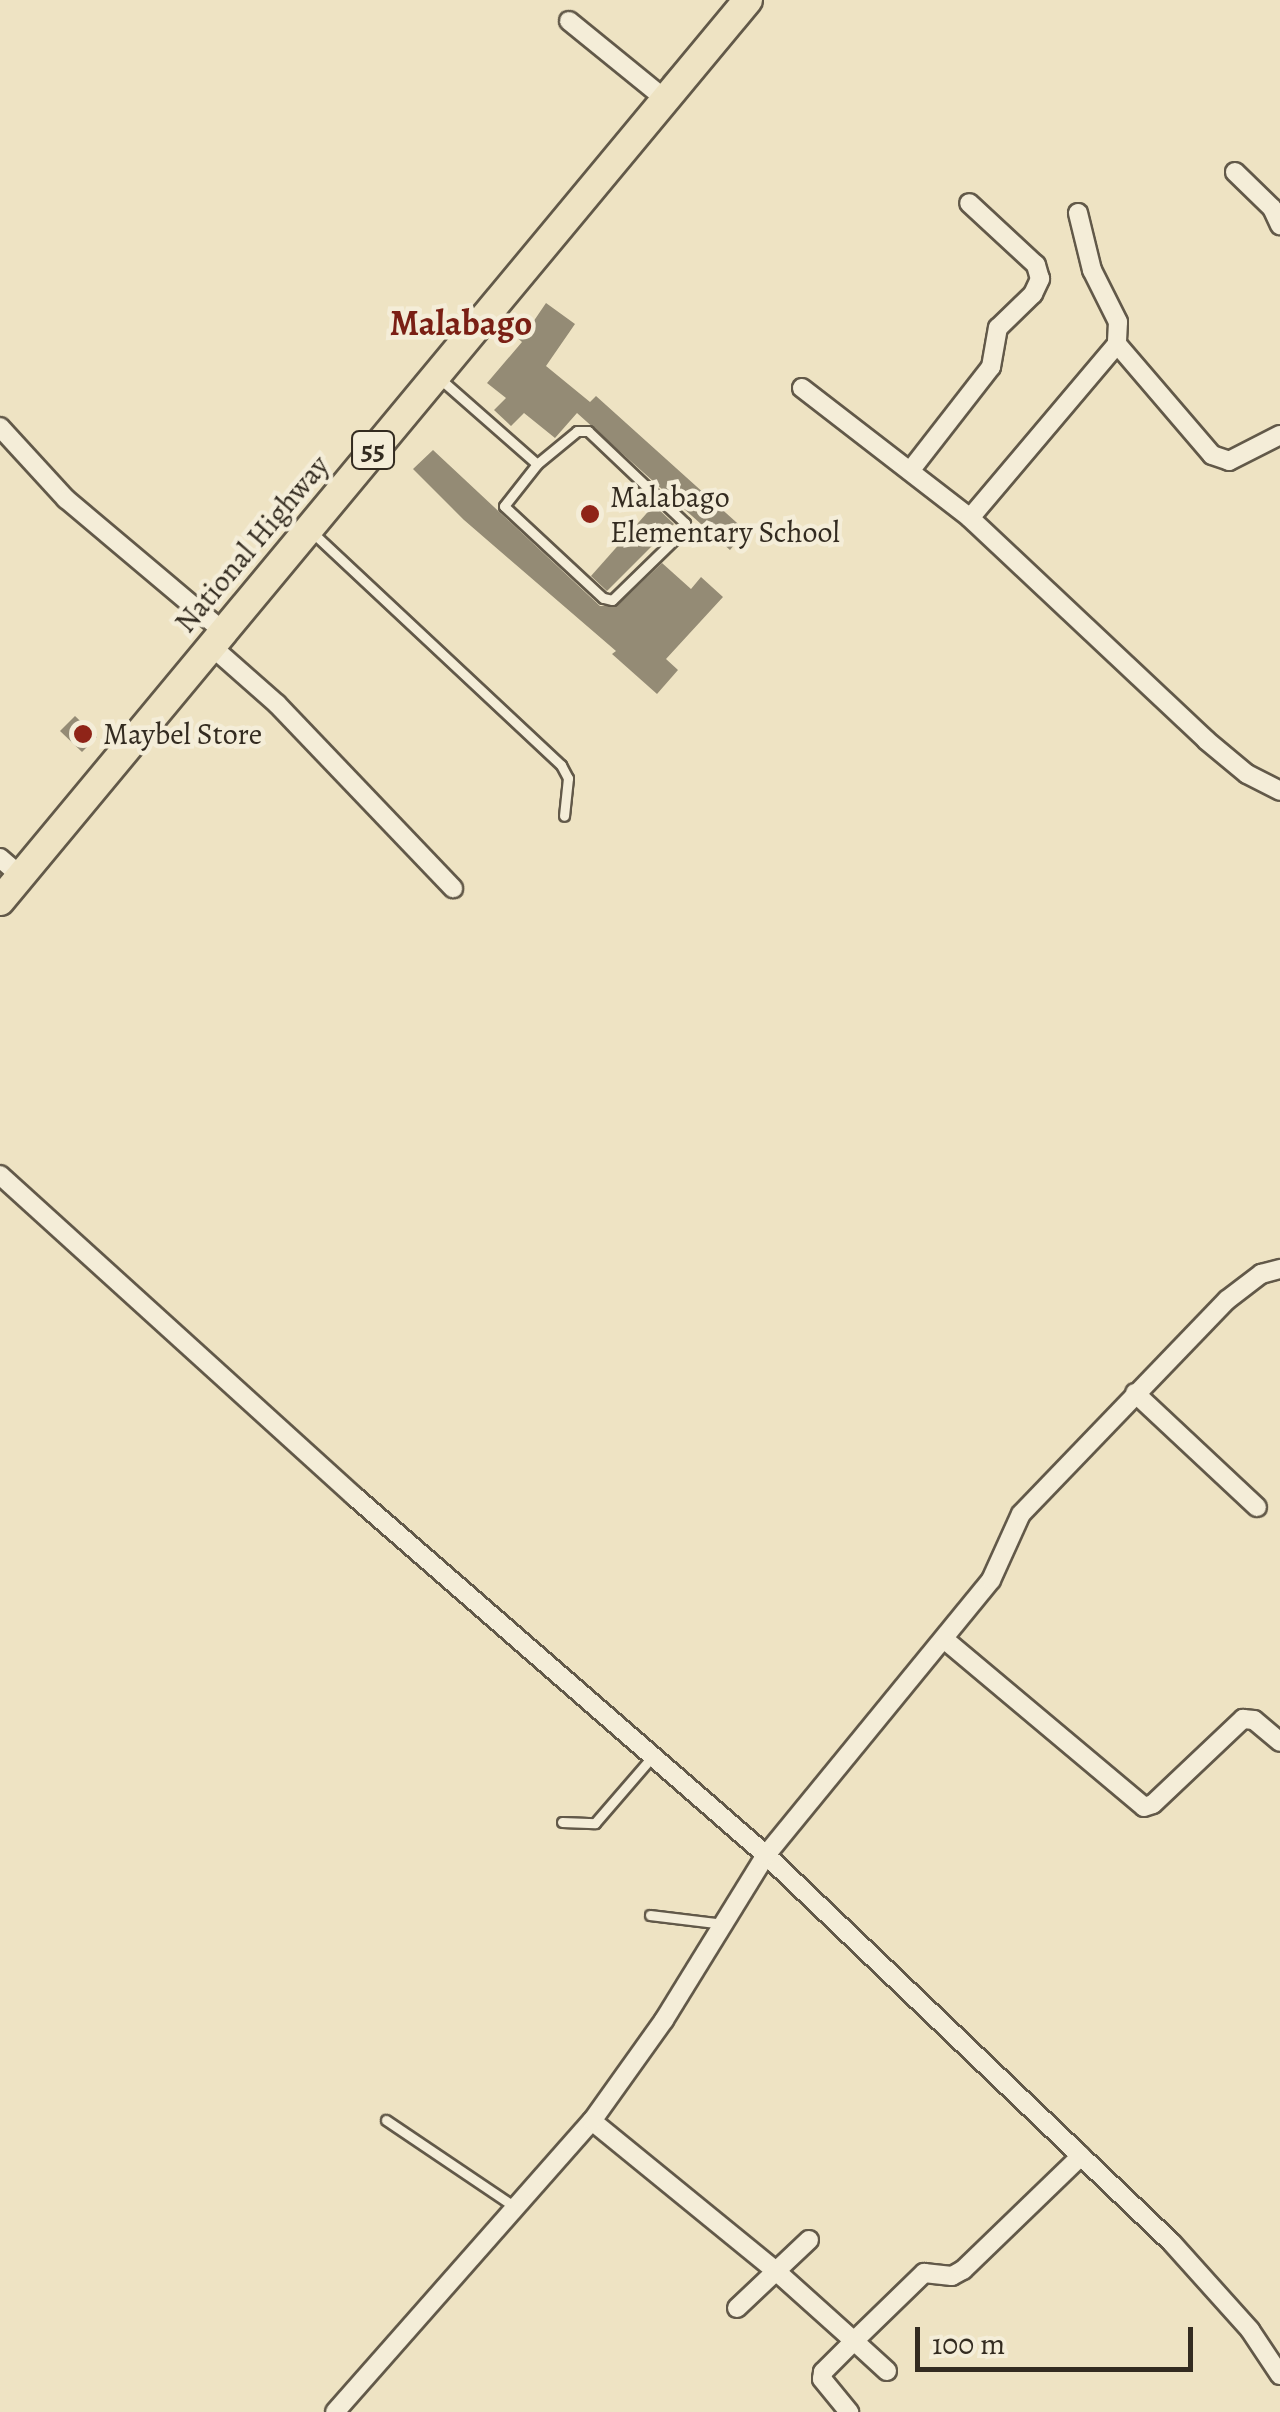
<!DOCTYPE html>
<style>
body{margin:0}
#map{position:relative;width:1280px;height:2412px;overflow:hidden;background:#eee3c3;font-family:Alegreya,serif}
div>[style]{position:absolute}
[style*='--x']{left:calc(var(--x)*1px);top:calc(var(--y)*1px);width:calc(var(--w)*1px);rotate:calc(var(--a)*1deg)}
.stream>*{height:5px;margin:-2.5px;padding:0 2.5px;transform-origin:2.5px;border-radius:2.5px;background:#aea48c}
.building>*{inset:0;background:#948b75}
.roads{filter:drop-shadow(2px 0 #625949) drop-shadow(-2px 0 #625949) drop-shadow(0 2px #625949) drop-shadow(0 -2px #625949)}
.service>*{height:9px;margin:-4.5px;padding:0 4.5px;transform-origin:4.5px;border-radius:4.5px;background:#f4edd8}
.minor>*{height:18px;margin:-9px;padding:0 9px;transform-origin:9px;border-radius:9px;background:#f4edd8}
.trunk>*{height:28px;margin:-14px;padding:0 14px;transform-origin:14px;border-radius:14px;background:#eee3c3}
.dots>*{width:28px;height:28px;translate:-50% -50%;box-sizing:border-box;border:5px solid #f4edd8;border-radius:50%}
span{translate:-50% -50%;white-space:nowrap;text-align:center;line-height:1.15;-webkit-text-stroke:9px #f4edd8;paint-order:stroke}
.shield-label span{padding:2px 8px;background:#f4edd8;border:2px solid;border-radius:8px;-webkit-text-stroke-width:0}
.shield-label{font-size:28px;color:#332b20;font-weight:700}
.poi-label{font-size:30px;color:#332b20}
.left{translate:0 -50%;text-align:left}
.street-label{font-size:30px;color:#332b20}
.quarter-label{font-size:35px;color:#7a1f14;font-weight:700}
.scale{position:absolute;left:915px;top:2327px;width:278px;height:45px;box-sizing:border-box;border:5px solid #332b20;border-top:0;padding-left:12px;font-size:30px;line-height:35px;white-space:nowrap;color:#332b20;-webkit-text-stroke:8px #f4edd8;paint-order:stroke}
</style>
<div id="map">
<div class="stream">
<i style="--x:664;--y:77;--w:33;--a:-47"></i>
</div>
<div class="building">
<i style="clip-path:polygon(546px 303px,575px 324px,546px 366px,590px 402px,596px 396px,746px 531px,730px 550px,577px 413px,555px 438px,524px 413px,511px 426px,494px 410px,506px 398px,487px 383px,522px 342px,513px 334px,523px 323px,529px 328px)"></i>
<i style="clip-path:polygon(433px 450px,600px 606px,617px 606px,662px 563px,691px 589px,701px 577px,723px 597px,666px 659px,678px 670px,657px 694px,612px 654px,616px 651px,464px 520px,413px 469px)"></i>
<i style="clip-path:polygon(654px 505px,674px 524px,607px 591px,591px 576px)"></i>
<i style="clip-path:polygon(75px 716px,97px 737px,82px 752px,60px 731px)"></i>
</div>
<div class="roads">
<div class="service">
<i style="--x:438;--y:377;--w:132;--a:41.3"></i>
<i style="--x:577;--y:431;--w:11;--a:0"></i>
<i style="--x:588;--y:431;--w:134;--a:43.5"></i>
<i style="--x:685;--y:523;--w:11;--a:112"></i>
<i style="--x:681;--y:533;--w:96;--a:135.8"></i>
<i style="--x:612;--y:600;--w:9;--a:-167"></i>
<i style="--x:603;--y:598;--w:135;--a:-137.1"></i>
<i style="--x:504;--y:506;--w:53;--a:-51.8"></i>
<i style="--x:537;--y:464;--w:52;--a:-39.5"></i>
<i style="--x:313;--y:533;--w:340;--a:43.1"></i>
<i style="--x:561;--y:765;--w:15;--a:62"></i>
<i style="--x:568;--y:778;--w:38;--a:96"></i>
<i style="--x:562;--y:1822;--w:33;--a:2"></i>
<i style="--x:595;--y:1823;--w:87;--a:-49.2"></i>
<i style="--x:650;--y:1915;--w:74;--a:7"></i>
<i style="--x:386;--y:2120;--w:156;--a:34"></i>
</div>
<div class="minor">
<i style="--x:569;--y:21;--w:124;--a:39.1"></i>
<i style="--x:1235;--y:172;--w:52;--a:44.2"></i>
<i style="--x:1272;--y:208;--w:19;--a:65"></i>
<i style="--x:1078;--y:213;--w:59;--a:76.2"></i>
<i style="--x:1092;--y:270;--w:58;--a:63.4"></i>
<i style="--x:1118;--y:322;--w:22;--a:93"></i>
<i style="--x:802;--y:388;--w:212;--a:37.7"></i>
<i style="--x:970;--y:518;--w:324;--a:43.2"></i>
<i style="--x:1206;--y:740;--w:53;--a:39.7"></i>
<i style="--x:1247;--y:774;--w:37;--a:27"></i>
<i style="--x:0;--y:427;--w:98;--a:47.5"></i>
<i style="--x:66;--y:499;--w:205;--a:40.1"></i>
<i style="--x:910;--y:471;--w:132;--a:-52.1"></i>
<i style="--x:991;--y:367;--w:40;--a:-80"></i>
<i style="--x:998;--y:328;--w:49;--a:-44.2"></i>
<i style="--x:1033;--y:294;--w:17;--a:-65"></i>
<i style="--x:1040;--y:279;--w:15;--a:-106"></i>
<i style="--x:1036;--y:265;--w:91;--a:-137.2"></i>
<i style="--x:970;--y:518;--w:228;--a:-49.8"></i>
<i style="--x:1117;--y:344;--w:146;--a:49.4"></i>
<i style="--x:1212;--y:455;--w:18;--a:19"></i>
<i style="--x:1229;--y:461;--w:57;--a:-27"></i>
<i style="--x:210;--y:645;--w:89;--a:41.4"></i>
<i style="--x:277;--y:704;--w:255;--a:46.3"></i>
<i style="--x:0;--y:858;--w:28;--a:41"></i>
<i style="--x:0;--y:1175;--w:478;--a:42.2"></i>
<i style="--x:354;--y:1496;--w:546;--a:41.07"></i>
<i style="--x:766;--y:1855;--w:562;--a:43.7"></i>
<i style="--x:1172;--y:2243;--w:117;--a:48.1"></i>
<i style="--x:1250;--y:2330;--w:54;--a:56.3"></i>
<i style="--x:1135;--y:1393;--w:167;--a:43.1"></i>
<i style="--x:944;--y:1639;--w:261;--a:40"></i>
<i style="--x:1144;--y:1807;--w:9;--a:-18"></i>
<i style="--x:1153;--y:1804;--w:124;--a:-43.4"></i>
<i style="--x:1243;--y:1719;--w:11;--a:5"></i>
<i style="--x:1254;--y:1720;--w:34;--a:40"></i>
<i style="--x:592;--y:2121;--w:237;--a:39.2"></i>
<i style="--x:776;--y:2271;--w:105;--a:41.9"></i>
<i style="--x:854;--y:2341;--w:44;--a:135"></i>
<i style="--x:823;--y:2372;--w:7;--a:98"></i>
<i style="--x:822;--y:2379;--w:43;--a:50.7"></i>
<i style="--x:737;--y:2308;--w:99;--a:-43.4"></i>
<i style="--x:887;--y:2371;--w:45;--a:-137.7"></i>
<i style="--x:854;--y:2341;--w:98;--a:-44.2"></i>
<i style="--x:924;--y:2273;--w:28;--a:6"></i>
<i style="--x:952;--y:2276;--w:13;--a:-29"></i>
<i style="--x:963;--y:2270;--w:164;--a:-44"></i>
<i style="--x:335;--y:2412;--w:388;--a:-48.6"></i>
<i style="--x:592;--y:2121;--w:124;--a:-54.5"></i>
<i style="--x:664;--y:2020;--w:194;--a:-58.3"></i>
<i style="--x:766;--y:1855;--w:355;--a:-50.7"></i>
<i style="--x:991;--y:1580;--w:72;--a:-65.6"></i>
<i style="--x:1021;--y:1514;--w:297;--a:-46.1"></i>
<i style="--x:1227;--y:1300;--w:43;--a:-37.4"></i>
<i style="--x:1261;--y:1274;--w:20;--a:-15"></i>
</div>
<div class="trunk">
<i style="--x:0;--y:901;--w:1171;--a:-50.3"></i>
</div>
</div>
<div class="dots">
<i style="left:590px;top:514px;background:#8f2418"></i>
<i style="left:83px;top:734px;background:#8f2418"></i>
</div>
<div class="shield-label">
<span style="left:373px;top:450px">55</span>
</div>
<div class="poi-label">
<span class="left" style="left:610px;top:514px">Malabago<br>Elementary School</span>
<span class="left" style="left:103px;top:734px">Maybel Store</span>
</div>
<div class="street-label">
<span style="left:252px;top:544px;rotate:-50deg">National Highway</span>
</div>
<div class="quarter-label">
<span style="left:461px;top:323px">Malabago</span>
</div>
<div class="scale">100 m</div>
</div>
